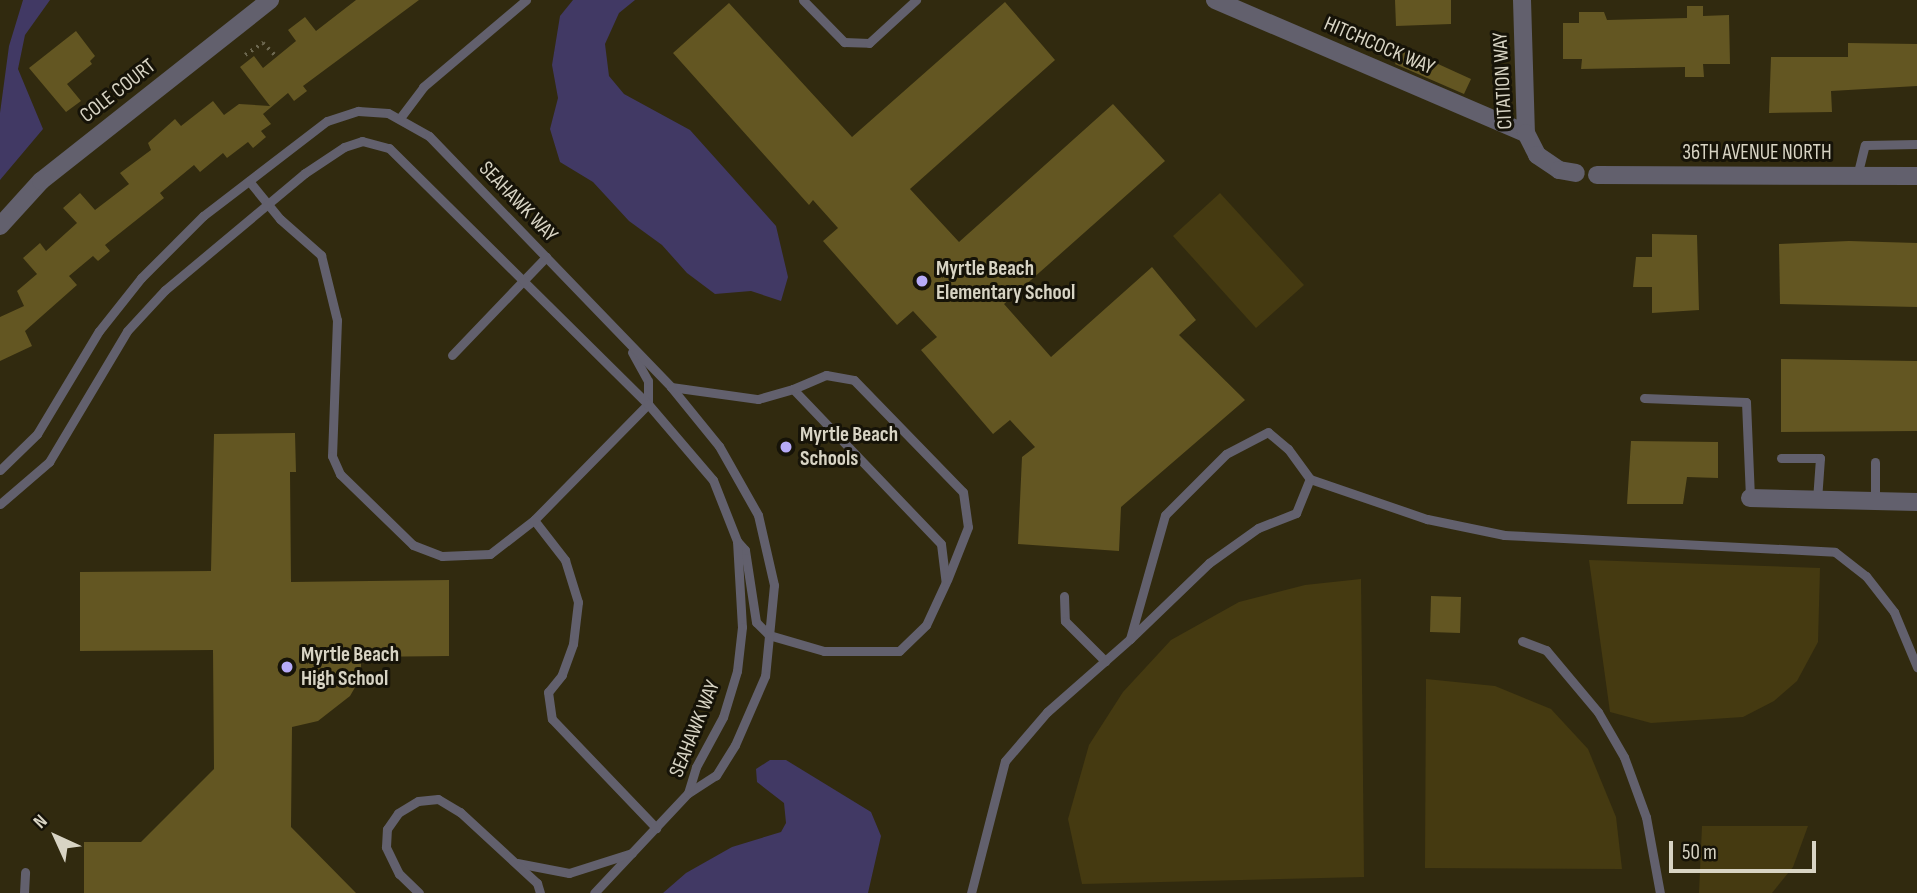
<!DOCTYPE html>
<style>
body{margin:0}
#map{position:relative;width:1917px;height:893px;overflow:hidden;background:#312a0f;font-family:"Sofia Sans Condensed",sans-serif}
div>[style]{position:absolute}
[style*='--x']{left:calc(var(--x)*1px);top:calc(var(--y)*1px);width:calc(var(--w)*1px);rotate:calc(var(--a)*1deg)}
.green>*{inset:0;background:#453a11}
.water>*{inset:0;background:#413964}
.building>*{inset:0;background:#635622}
.path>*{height:3.5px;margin-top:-1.75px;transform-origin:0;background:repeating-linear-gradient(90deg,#6c674f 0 2px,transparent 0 7px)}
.service>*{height:9px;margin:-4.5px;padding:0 4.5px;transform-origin:4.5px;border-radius:4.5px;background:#62606d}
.minor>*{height:18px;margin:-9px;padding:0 9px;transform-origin:9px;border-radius:9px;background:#62606d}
.dots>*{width:19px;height:19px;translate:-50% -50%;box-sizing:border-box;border:4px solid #161308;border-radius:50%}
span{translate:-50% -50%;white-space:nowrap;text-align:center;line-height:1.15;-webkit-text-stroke:6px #161308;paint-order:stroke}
.street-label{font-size:21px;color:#d8d4c4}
.poi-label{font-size:21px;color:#d8d4c4;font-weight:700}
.left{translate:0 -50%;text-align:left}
.north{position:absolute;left:21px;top:802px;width:70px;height:70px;-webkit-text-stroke:5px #161308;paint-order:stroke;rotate:315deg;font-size:19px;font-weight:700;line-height:28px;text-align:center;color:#d8d4c4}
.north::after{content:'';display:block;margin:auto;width:24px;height:32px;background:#d8d4c4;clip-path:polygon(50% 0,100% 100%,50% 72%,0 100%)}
.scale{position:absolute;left:1669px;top:841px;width:147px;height:32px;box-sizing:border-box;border:4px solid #d8d4c4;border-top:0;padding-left:9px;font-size:21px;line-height:24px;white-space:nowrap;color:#d8d4c4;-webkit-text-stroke:5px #161308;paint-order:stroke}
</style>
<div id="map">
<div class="green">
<i style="clip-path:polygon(1220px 193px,1304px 285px,1256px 328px,1173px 236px)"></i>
<i style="clip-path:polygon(1589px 560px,1820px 568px,1818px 642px,1797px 681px,1774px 701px,1743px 717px,1651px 723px,1610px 712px)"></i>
<i style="clip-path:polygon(1361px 579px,1364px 877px,1082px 884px,1068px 819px,1089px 745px,1123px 692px,1171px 640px,1239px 602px,1305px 585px)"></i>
<i style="clip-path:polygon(1426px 679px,1495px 686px,1551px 709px,1588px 749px,1616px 817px,1622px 869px,1425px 868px)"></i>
<i style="clip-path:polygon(1702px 826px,1808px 826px,1793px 867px,1772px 893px,1699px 893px)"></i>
</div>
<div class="water">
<i style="clip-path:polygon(23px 0,50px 0,25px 35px,18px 69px,43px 129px,0 180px,0 113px,9px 46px)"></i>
<i style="clip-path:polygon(573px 0,635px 0,619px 13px,605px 44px,609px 76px,624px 94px,690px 130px,776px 226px,788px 277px,781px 301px,751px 291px,715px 294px,687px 273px,662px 245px,629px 221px,593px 182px,560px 162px,550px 129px,558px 98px,552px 65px,560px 16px)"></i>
<i style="clip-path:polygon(770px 760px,786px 760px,871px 812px,881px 836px,868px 893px,663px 893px,686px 873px,732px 847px,781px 832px,786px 823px,784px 803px,757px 782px,756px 769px)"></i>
</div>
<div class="building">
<i style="clip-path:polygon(356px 0,419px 0,303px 86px,307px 91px,294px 101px,288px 93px,263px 114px,271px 124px,261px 131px,266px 137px,253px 148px,248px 142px,227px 158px,223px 153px,200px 172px,194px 165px,160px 193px,164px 198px,105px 245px,110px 251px,98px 261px,93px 256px,69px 276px,77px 285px,25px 331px,32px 346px,0 361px,0 317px,24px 306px,17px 291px,37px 274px,23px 258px,40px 243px,46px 251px,77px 223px,63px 208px,80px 193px,95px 210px,129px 184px,120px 173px,151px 150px,148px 143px,175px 119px,181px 126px,213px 101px,224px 115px,239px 104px,270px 106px,240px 67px,254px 56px,263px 68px,296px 41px,288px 30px,305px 17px,316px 31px)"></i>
<i style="clip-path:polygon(1395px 0,1451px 0,1451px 24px,1396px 26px)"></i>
<i style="clip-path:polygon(1005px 2px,1055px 60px,910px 189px,959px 242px,1113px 104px,1165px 161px,1004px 304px,1051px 357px,1152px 267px,1196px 320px,1179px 335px,1245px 400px,1121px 507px,1119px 551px,1018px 544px,1022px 457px,1035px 447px,1010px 420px,993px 434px,921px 350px,937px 337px,913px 311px,897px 325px,823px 241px,838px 228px,813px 200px,809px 205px,673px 53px,729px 3px,852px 137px)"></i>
<i style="clip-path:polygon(1687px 6px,1703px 6px,1703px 16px,1729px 15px,1730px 64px,1703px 64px,1704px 77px,1685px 77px,1685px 67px,1581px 69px,1582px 59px,1563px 59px,1563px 23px,1579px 23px,1579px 12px,1604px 12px,1607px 20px,1687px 18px)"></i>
<i style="clip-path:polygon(76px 31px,95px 56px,90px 61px,92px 64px,67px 84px,81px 101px,66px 112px,29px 68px)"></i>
<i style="clip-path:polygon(1848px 43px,1917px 44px,1917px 86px,1831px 91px,1832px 112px,1769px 113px,1771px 57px,1848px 57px)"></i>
<i style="clip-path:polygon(1403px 48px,1471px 79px,1464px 94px,1395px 64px)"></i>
<i style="clip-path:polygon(1652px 234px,1697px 235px,1699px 310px,1652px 313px,1652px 287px,1633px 287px,1636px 257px,1652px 257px)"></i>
<i style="clip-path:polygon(1849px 241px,1917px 243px,1917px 307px,1780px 304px,1779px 244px)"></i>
<i style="clip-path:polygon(1781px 359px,1917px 361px,1917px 431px,1781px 432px)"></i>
<i style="clip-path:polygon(295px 433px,296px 472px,290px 472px,291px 582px,449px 580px,449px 656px,361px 657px,361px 677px,350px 696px,318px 721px,292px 727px,291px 827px,356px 893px,84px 893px,84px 842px,141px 842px,214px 769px,213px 650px,80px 651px,80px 572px,211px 571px,214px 434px)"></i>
<i style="clip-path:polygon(1631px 441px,1718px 442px,1718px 478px,1687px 477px,1683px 504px,1627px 504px)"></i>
<i style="clip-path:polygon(1431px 596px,1461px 597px,1460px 633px,1430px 632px)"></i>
</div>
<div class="path">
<i style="--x:245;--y:55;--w:22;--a:-34"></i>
<i style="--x:263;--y:43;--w:20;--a:45"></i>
</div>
<div class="service">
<i style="--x:803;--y:0;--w:59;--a:45.7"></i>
<i style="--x:844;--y:42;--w:25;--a:2"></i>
<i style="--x:869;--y:43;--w:64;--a:-42.5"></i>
<i style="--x:400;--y:118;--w:39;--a:-53"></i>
<i style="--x:423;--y:87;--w:135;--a:-40.2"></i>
<i style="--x:1857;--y:176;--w:32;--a:-76"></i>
<i style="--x:1865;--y:145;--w:52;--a:-1.1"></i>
<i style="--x:249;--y:181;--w:49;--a:50.8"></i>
<i style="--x:280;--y:219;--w:55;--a:41.3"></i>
<i style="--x:321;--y:255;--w:67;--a:76.2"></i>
<i style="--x:337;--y:320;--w:136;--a:92.1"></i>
<i style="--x:332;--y:456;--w:20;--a:66"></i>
<i style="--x:340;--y:474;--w:102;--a:44.2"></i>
<i style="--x:413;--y:545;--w:31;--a:21"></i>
<i style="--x:442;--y:556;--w:48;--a:-2.4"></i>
<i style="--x:490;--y:554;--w:56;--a:-37.7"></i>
<i style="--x:534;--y:520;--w:163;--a:-45.5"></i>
<i style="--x:648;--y:404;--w:23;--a:-90"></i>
<i style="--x:648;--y:381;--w:33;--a:-119"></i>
<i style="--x:452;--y:355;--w:136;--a:-46.2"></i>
<i style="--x:671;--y:387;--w:88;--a:7.9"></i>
<i style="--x:758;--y:399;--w:36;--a:-16"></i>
<i style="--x:793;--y:389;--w:214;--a:46.3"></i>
<i style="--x:941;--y:544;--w:38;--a:83"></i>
<i style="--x:946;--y:582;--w:47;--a:114.9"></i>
<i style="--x:926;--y:625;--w:37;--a:136"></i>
<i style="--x:899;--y:651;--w:75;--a:180"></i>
<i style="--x:824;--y:651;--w:57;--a:-163.8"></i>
<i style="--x:769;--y:635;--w:18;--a:-135"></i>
<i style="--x:756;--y:622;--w:73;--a:-98.7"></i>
<i style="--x:745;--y:550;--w:12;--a:-132"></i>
<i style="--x:793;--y:389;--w:36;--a:-23"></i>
<i style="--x:826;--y:375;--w:28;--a:10"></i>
<i style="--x:854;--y:380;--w:156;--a:45.8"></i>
<i style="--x:963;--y:492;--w:35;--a:82"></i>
<i style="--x:968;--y:527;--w:57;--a:111.6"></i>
<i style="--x:1644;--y:398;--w:102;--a:2.2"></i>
<i style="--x:1746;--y:402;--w:96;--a:87.6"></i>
<i style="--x:1781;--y:458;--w:39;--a:0"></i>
<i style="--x:1820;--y:458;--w:42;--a:94.1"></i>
<i style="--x:0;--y:470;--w:52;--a:-44.2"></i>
<i style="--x:37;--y:434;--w:120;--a:-59"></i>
<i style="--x:99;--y:331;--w:68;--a:-51.6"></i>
<i style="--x:141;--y:278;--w:88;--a:-45"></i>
<i style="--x:203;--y:216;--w:156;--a:-37.5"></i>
<i style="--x:327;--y:121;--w:33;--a:-18"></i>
<i style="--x:358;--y:111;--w:30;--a:4"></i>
<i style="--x:388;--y:113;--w:47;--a:29.3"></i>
<i style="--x:429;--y:136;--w:349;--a:46"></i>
<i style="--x:671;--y:387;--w:76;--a:50.9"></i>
<i style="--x:719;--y:446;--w:79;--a:60.5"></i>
<i style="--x:758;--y:515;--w:72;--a:77.1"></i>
<i style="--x:774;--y:585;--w:91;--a:95.6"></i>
<i style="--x:765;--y:676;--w:75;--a:113.5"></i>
<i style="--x:735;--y:745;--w:36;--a:122"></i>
<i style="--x:716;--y:775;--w:33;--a:147"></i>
<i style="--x:688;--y:793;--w:137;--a:133.2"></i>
<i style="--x:1310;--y:479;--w:124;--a:18.9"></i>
<i style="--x:1427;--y:519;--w:79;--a:11.7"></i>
<i style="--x:1504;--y:535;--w:331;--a:2.9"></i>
<i style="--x:1835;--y:552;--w:39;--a:38"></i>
<i style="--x:1866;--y:576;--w:46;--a:52.1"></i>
<i style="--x:1894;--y:612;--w:60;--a:67.3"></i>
<i style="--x:1875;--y:501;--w:39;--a:-90"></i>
<i style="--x:0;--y:504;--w:65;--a:-40.6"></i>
<i style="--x:49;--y:462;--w:152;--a:-59.2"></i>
<i style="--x:127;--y:331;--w:56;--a:-47.2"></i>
<i style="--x:165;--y:290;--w:182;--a:-39.9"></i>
<i style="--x:305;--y:173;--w:47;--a:-33.7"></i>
<i style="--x:344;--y:147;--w:19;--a:-18"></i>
<i style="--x:362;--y:141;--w:28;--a:15"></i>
<i style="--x:389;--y:148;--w:364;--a:44.7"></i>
<i style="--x:648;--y:404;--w:100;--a:49.5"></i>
<i style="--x:713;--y:480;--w:66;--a:68.5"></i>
<i style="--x:737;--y:541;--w:86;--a:86.7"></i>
<i style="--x:742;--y:627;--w:44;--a:96.5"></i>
<i style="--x:737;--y:671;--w:48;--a:106.9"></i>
<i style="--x:723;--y:717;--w:57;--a:118.4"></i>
<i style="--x:696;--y:767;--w:27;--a:107"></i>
<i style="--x:534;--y:520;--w:51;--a:52.2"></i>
<i style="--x:565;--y:560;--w:44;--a:72.8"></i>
<i style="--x:578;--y:602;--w:42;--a:96.8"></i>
<i style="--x:573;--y:644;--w:33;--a:110"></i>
<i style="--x:562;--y:675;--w:22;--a:129"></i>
<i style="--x:548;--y:692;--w:27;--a:82"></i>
<i style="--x:552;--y:719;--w:151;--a:46.3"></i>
<i style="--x:1064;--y:596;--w:25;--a:88"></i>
<i style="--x:1065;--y:621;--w:57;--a:45"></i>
<i style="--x:1522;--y:641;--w:26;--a:21"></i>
<i style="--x:1546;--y:650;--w:81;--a:50"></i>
<i style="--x:1598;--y:712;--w:52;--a:60"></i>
<i style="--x:1624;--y:757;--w:64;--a:69.9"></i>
<i style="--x:1646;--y:817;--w:77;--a:79.6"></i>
<i style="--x:517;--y:863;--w:53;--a:10.9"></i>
<i style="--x:569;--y:873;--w:66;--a:-17.6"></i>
<i style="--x:24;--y:893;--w:21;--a:-87"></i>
<i style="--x:419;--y:893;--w:28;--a:-136"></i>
<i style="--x:399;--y:874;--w:30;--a:-116"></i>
<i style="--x:386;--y:847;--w:18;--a:-87"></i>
<i style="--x:387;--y:829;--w:19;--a:-55"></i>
<i style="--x:398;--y:813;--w:23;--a:-31"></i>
<i style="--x:418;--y:801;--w:20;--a:-6"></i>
<i style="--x:438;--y:799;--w:26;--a:31"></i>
<i style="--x:460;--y:812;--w:105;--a:42.7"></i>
<i style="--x:537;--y:883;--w:10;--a:73"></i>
<i style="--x:971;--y:893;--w:136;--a:-75.6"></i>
<i style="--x:1005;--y:761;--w:65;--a:-49.4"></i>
<i style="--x:1047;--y:712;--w:111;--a:-41.3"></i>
<i style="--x:1130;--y:639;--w:110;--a:-43.9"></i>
<i style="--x:1209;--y:563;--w:60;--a:-35.5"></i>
<i style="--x:1258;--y:528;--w:41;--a:-21.5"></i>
<i style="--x:1296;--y:513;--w:37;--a:-68"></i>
<i style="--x:1310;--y:479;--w:37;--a:-126"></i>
<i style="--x:1288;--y:449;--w:26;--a:-140"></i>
<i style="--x:1268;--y:432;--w:47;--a:152.4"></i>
<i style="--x:1226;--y:454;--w:86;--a:135"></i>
<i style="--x:1165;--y:515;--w:129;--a:105.8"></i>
</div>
<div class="minor">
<i style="--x:1215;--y:0;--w:338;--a:23.2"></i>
<i style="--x:1522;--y:0;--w:133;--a:88.3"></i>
<i style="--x:1526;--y:133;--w:25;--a:63"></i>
<i style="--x:1537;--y:155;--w:27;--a:34"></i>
<i style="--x:1559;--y:170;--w:17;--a:10"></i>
<i style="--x:1597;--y:175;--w:320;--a:0.2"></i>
<i style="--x:0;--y:226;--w:61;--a:-47.7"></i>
<i style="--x:41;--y:181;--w:292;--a:-38.3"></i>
<i style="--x:1750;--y:498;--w:167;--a:1.4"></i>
</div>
<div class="dots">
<i style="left:922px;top:281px;background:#b7abf8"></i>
<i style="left:786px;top:447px;background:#b7abf8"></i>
<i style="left:287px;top:667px;background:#b7abf8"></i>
</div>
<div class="street-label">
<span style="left:1379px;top:46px;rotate:23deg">HITCHCOCK WAY</span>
<span style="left:1503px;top:81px;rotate:-93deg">CITATION WAY</span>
<span style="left:118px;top:91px;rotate:-38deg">COLE COURT</span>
<span style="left:1757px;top:153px">36TH AVENUE NORTH</span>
<span style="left:518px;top:202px;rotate:46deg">SEAHAWK WAY</span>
<span style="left:695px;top:729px;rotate:-68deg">SEAHAWK WAY</span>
</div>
<div class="poi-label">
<span class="left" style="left:936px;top:281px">Myrtle Beach<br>Elementary School</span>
<span class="left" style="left:800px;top:447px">Myrtle Beach<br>Schools</span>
<span class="left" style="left:301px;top:667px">Myrtle Beach<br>High School</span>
</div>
<div class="north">N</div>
<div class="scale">50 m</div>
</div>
